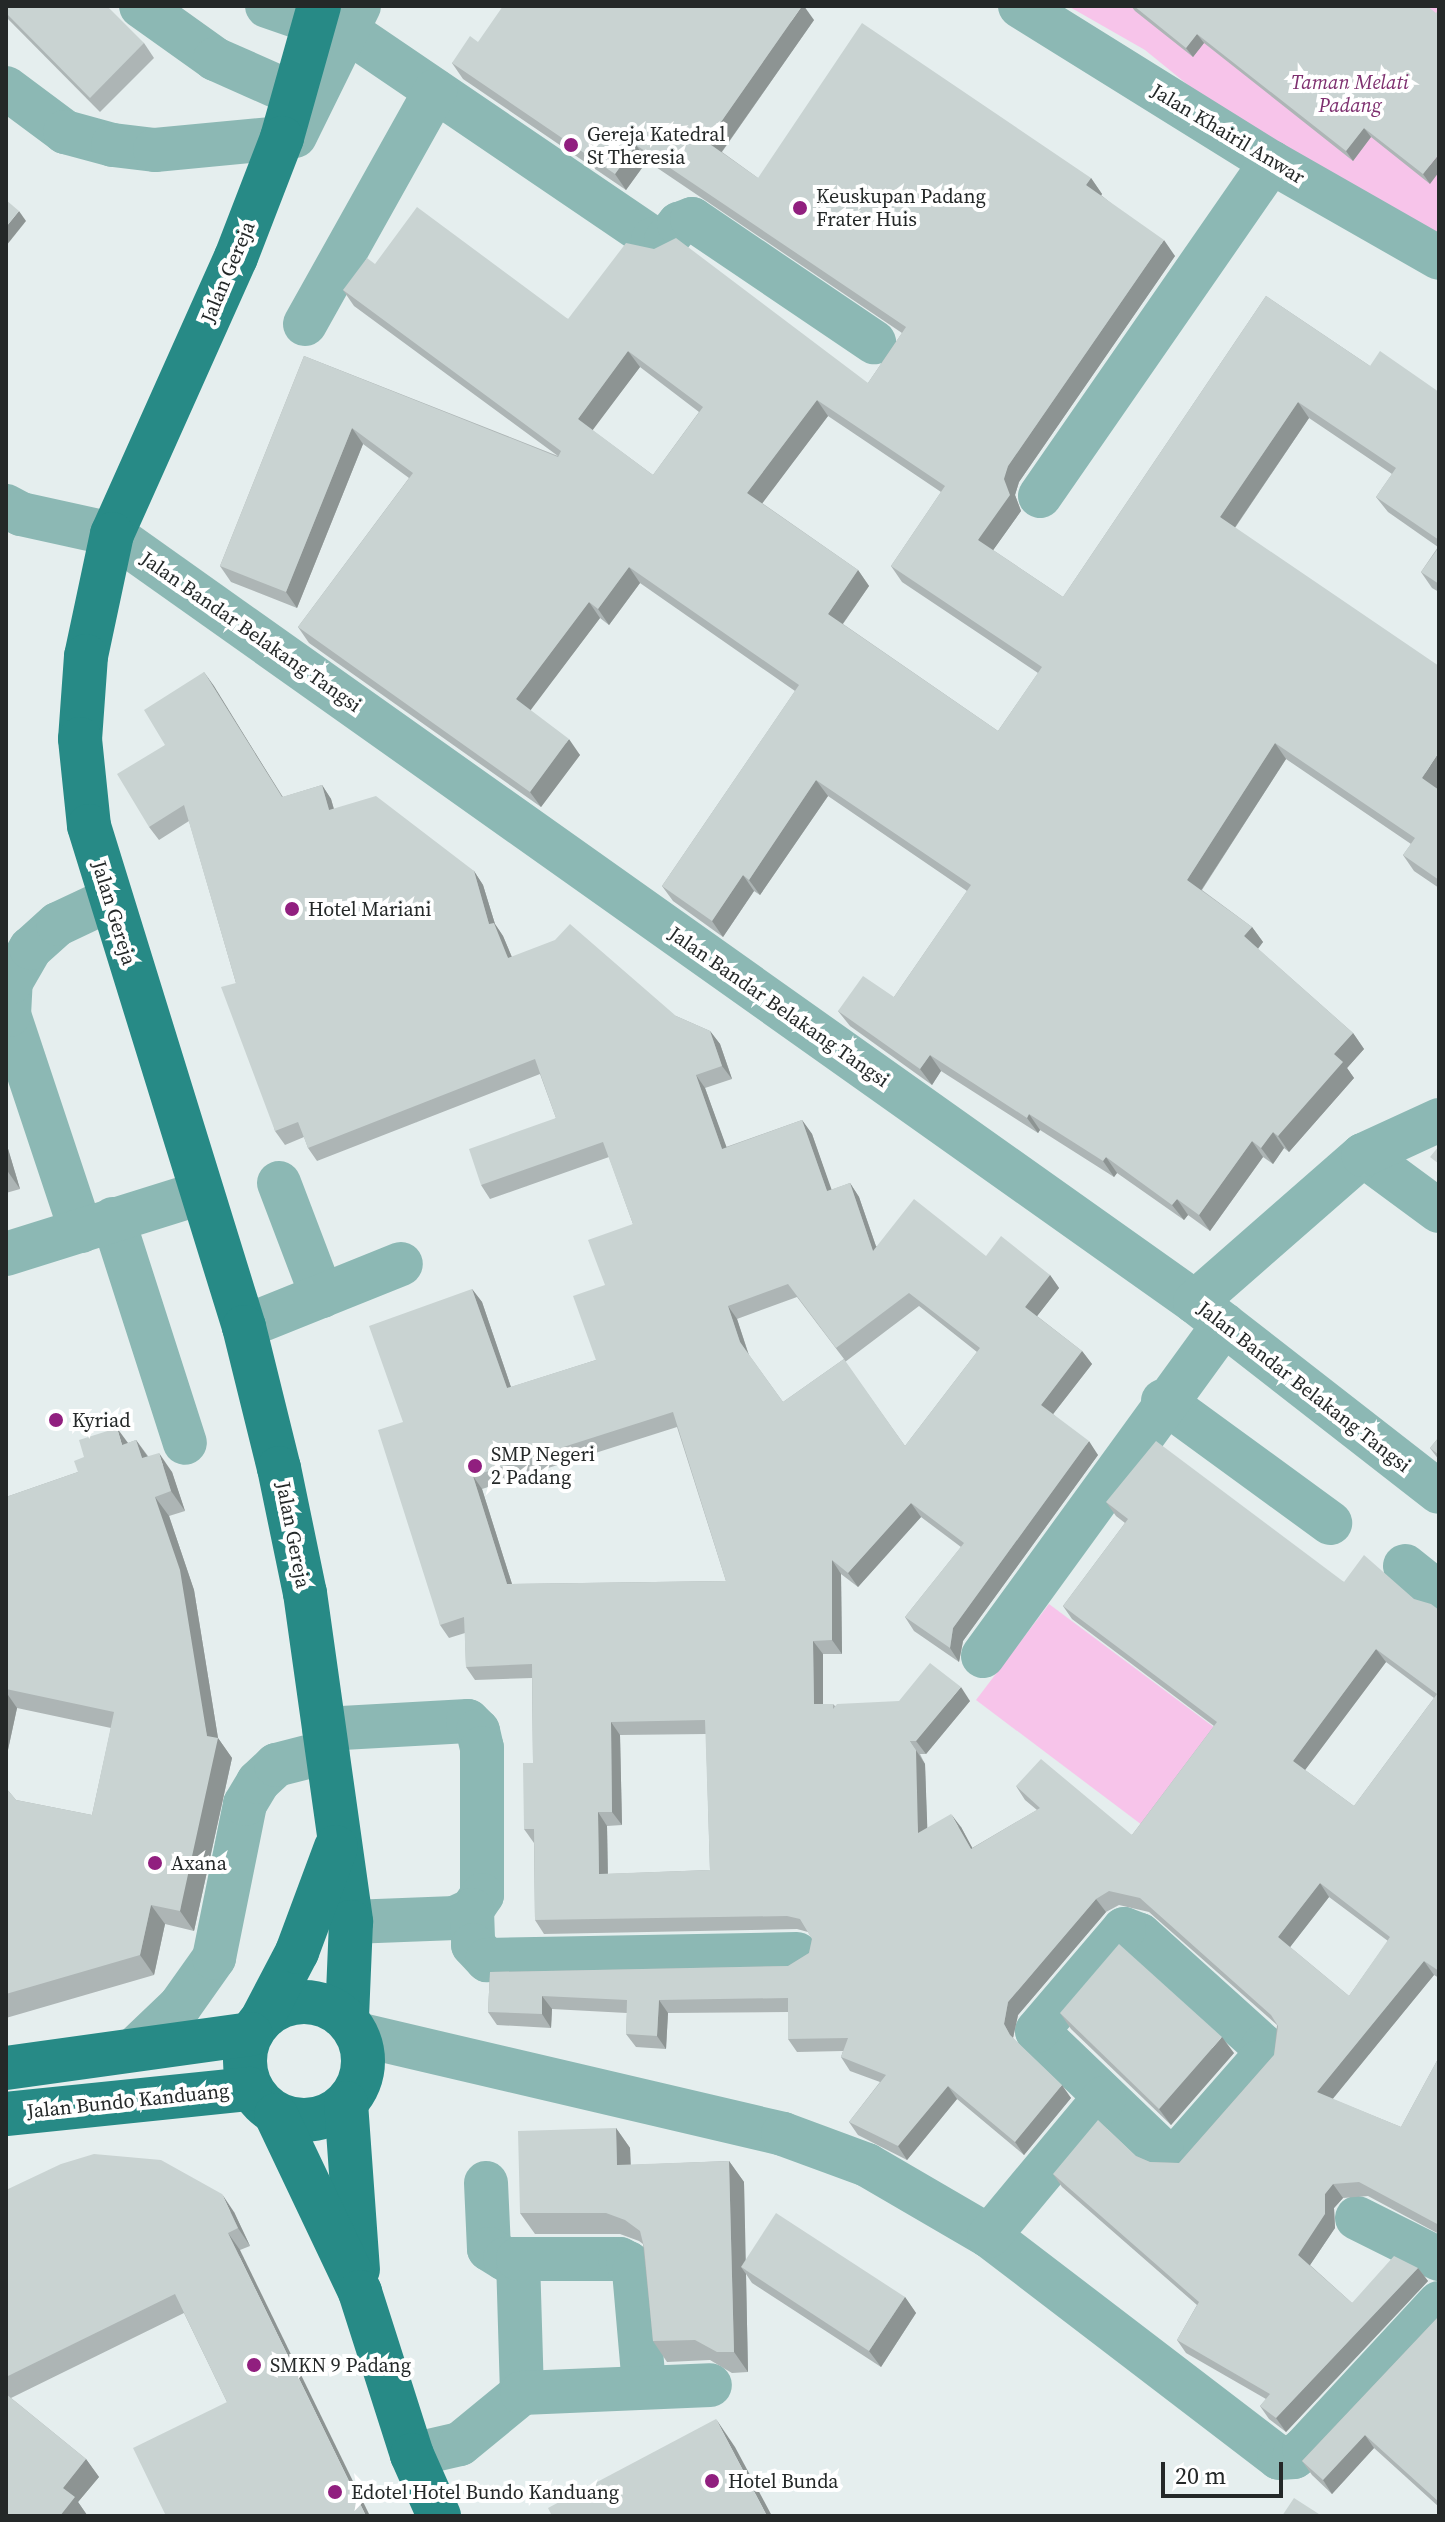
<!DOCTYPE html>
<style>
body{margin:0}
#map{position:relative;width:1445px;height:2522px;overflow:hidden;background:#e5eeee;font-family:"Source Serif 4",serif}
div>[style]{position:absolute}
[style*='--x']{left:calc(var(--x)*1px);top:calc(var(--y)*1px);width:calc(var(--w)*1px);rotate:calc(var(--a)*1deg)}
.green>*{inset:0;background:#f7c4ea}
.minor>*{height:44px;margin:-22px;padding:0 22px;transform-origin:22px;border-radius:22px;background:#8cb8b4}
.major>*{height:44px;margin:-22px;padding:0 22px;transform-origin:22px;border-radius:22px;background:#278a86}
.major>.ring{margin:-22px;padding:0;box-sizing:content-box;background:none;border:44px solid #278a86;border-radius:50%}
.wall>*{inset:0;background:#adb5b5}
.shaded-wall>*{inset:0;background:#8d9493}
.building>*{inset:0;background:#c9d3d2}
.dots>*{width:22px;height:22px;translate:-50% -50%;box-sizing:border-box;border:4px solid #fff;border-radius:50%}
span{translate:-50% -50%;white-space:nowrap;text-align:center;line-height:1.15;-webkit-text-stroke:8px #fff;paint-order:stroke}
.park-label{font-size:20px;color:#7e2f6f;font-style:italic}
.poi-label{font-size:20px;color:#242828}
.left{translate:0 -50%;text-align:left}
.street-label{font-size:20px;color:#242828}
.frame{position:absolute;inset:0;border:8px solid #242828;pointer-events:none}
.scale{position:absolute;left:1161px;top:2462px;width:122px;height:36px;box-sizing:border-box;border:4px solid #242828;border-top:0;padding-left:10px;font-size:24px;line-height:28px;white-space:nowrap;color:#242828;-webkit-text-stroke:6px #fff;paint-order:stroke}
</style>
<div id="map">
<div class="green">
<i style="clip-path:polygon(1068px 6px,1439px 6px,1439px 237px,1204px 98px,1145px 50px)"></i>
<i style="clip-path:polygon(1049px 1604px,1215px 1728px,1142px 1825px,976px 1700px)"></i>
</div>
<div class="minor">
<i style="--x:141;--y:6;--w:91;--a:35.6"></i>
<i style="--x:215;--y:59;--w:86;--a:23.9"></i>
<i style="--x:267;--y:6;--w:52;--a:19.1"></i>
<i style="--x:1020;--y:6;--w:296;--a:31.9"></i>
<i style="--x:1271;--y:162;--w:193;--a:29.7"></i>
<i style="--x:346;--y:30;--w:371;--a:34.2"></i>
<i style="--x:653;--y:239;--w:13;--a:4"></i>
<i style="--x:666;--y:240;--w:21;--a:-51"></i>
<i style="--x:679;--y:224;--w:14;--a:-21"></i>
<i style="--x:692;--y:219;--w:220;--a:34.1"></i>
<i style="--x:6;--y:88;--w:74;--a:36.7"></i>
<i style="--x:65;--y:132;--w:50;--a:15.2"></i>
<i style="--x:113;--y:145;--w:42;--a:6.8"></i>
<i style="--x:155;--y:150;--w:128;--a:-5.4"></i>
<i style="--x:295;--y:136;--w:145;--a:-63.8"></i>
<i style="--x:305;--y:324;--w:267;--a:-60.8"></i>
<i style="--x:1040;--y:496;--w:406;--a:-55.3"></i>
<i style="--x:6;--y:506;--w:17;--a:28"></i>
<i style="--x:21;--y:514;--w:93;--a:12.4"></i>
<i style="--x:112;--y:534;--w:1328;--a:35.34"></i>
<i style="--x:1195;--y:1302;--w:309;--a:37.9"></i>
<i style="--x:1363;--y:1155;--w:94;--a:36.4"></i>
<i style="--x:279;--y:1183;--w:121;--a:69.2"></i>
<i style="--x:113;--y:1219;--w:235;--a:72.2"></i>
<i style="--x:81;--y:1231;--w:228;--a:-108.4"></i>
<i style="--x:9;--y:1015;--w:33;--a:-87"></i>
<i style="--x:11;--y:982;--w:39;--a:-60"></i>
<i style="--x:31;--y:948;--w:36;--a:-42"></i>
<i style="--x:58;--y:924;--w:56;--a:-25.2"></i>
<i style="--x:6;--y:1254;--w:204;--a:-17.4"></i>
<i style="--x:1195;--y:1302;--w:223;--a:-41.2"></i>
<i style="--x:1363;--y:1155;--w:84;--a:-24.7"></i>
<i style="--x:244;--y:1327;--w:169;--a:-21.9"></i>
<i style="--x:1163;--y:1401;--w:207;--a:36.1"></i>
<i style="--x:1405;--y:1566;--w:43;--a:38.5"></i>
<i style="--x:983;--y:1656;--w:410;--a:-54"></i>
<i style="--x:324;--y:1729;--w:144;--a:-3.2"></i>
<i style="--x:468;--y:1721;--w:14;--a:45"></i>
<i style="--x:478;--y:1731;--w:17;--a:77"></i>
<i style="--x:482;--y:1748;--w:147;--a:90"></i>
<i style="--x:482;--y:1895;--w:18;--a:124"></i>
<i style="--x:472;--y:1910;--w:19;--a:155"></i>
<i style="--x:455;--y:1918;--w:104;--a:177.8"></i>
<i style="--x:472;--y:1910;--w:35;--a:88"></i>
<i style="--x:473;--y:1945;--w:21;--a:47"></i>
<i style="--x:487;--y:1960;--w:310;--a:-1.1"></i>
<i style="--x:1124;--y:1929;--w:17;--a:21"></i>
<i style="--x:1140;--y:1935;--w:166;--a:42.1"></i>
<i style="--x:1263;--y:2046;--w:16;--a:104"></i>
<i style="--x:1259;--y:2062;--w:121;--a:131.3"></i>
<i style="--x:1179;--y:2153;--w:17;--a:-173"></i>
<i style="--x:1162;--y:2151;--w:173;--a:-136.2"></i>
<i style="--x:1037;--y:2031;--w:134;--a:-49.5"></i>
<i style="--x:357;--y:2034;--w:438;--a:13.2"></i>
<i style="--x:783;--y:2134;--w:90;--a:20.3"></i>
<i style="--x:867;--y:2165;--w:141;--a:30.2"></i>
<i style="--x:989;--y:2236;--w:365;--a:37.4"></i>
<i style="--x:1279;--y:2458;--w:15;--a:-4"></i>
<i style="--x:1294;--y:2457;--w:13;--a:-39"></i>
<i style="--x:1304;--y:2449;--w:199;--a:-47.2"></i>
<i style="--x:135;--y:2049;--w:62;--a:-43.7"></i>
<i style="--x:180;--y:2006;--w:59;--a:-54.7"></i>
<i style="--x:214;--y:1958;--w:157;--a:-78.6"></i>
<i style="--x:245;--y:1804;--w:26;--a:-59"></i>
<i style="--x:258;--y:1782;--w:25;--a:-43"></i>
<i style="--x:276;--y:1765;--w:53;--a:-14.3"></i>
<i style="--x:486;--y:2183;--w:66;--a:87.4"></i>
<i style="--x:489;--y:2249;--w:19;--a:32"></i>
<i style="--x:505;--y:2259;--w:13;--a:0"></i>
<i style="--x:518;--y:2259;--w:134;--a:88.3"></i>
<i style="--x:1357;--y:2218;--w:92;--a:26.6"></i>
<i style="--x:989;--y:2236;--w:180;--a:-50.2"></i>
<i style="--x:518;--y:2259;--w:102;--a:0"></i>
<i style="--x:620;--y:2259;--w:9;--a:27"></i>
<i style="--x:628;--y:2263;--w:10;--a:53"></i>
<i style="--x:634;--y:2271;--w:114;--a:85"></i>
<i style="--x:412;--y:2455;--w:49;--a:-12.9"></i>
<i style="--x:460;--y:2444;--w:80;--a:-39.4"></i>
<i style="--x:522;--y:2393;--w:188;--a:-2.4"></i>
</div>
<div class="major">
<i style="--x:319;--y:6;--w:137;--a:105.7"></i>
<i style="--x:282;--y:138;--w:128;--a:111.1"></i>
<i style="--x:236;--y:257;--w:303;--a:114.1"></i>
<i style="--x:112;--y:534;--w:125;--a:102"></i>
<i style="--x:86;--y:656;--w:83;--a:94.1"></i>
<i style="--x:80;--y:739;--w:87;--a:84.1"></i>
<i style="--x:89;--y:826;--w:524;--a:72.81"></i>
<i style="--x:244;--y:1327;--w:145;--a:76.1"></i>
<i style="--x:279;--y:1468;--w:128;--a:78.3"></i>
<i style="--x:305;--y:1593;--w:332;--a:82"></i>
<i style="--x:351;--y:1922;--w:96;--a:92.4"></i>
<i class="ring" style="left:245px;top:2002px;width:74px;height:74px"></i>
<i style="--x:262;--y:2019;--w:76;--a:-62.4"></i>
<i style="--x:297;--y:1952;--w:112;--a:-69.6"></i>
<i style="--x:6;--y:2068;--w:247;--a:-7.9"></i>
<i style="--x:346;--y:2103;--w:167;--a:85.9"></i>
<i style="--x:6;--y:2114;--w:245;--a:-5.9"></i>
<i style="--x:276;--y:2115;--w:196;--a:64.6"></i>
<i style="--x:360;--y:2292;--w:171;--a:72.3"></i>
<i style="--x:412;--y:2455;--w:67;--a:66.1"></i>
</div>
<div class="wall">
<i style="clip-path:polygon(6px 6px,144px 43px,154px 58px,100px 112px,6px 17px)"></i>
<i style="clip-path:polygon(1131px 6px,1427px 6px,1430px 184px,1371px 137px,1353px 161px,1204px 43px,1193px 57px,1135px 11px)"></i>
<i style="clip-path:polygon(evenodd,814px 20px,722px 152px,758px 178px,1091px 178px,1102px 194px,1101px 195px,1175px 256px,1019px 482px,1015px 495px,1021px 511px,993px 550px,1063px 597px,1266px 296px,1370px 366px,1439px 392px,1439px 592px,1432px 588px,1421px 572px,1438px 547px,1388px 512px,1376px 497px,1392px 474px,1309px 418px,1235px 528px,1439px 790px,1439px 888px,1414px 871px,1403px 855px,1411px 844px,1286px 759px,1202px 890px,1252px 927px,1263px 942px,1258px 949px,1353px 1033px,1364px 1049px,1347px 1068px,1354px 1078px,1289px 1152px,1284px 1148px,1273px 1164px,1263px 1157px,1210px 1231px,1188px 1215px,1184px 1220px,1117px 1173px,1114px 1177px,1040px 1130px,1038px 1133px,941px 1071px,932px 1085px,850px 1026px,838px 1011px,894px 997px,967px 891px,828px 796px,760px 895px,754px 891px,723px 937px,673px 901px,662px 886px,795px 691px,640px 583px,609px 625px,600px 618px,530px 710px,580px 755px,541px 807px,309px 643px,298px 627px,409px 478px,363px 444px,297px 608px,231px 582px,220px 566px,304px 356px,558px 456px,354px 306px,343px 290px,375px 264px,568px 319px,868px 383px,902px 333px,647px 161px,626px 190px,463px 79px,452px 63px,478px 42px,814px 20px,640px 367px,699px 412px,653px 475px,592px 430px,640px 367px,814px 20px,828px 416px,941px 492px,891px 566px,902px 582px,1038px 673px,998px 731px,843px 624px,869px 586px,858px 570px,762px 503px,828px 416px)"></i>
<i style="clip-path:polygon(evenodd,204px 672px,283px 797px,322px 785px,331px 799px,334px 809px,474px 871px,483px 885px,495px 924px,503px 936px,512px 957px,676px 1016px,710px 1031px,720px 1044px,732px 1079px,705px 1088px,726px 1147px,802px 1120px,812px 1134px,831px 1190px,850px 1183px,859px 1197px,876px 1246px,986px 1256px,1050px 1275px,1059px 1288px,1037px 1316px,1082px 1351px,1092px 1364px,1053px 1414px,1098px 1455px,963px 1641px,959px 1662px,914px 1631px,905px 1617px,961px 1547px,921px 1517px,858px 1587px,841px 1574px,842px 1654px,823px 1654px,823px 1704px,833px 1704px,835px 1706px,970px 1701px,926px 1754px,920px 1754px,925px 1764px,927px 1828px,961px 1827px,972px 1848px,1037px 1810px,1025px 1800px,1016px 1786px,1132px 1835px,1214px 1726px,1072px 1619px,1063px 1606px,1125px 1523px,1116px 1516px,1106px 1502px,1344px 1582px,1414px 1599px,1439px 1610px,1439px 1978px,1434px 1975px,1332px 2099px,1401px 2127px,1439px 2057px,1439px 2234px,1368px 2196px,1343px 2198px,1334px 2208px,1335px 2228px,1310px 2265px,1352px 2303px,1418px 2268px,1428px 2281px,1286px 2432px,1269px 2419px,1260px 2406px,1266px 2399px,1186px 2353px,1177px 2340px,1197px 2305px,1062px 2187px,1053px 2174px,1136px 2156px,1150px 2162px,1179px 2163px,1274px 2055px,1277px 2025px,1149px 1912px,1119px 1905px,1106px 1912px,1018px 2015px,1013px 2038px,1071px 2098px,1024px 2155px,957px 2099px,907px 2160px,858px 2135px,849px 2122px,880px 2082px,850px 2071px,841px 2057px,843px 2051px,797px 2052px,788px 2039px,788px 2012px,668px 2013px,666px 2049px,636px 2047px,626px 2034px,627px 2013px,552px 2009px,551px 2028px,497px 2025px,488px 2012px,490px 1972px,788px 1966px,809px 1953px,812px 1939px,808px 1932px,797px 1929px,544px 1934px,535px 1920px,534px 1843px,524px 1829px,533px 1763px,532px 1678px,475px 1680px,466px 1667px,465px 1633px,449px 1638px,440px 1625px,403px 1422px,472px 1289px,482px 1302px,511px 1387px,596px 1360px,605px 1285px,633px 1224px,609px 1157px,490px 1199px,481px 1185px,556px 1118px,540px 1074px,317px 1161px,308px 1148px,304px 1137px,285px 1145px,275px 1131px,236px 983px,189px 821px,159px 840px,149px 827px,165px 745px,204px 672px,797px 1297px,844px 1359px,783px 1402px,749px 1355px,737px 1319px,797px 1297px,204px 672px,919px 1306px,977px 1352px,905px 1446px,845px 1362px,919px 1306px,204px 672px,677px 1427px,726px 1581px,512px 1584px,482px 1489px,677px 1427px,204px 672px,1386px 1662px,1434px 1698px,1354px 1806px,1305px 1770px,1386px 1662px,204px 672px,706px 1734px,710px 1870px,608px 1874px,607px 1826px,622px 1825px,620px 1735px,706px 1734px,204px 672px,1329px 1897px,1388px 1941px,1349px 1996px,1290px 1947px,1329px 1897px)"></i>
<i style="clip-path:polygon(6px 1142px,20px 1189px,6px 1193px)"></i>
<i style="clip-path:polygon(1439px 1437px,1439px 1460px,1430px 1448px)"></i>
<i style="clip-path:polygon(136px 1440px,148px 1456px,172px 1472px,185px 1511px,169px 1516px,194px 1590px,218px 1738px,232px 1758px,194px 1931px,165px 1924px,154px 1975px,6px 2018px,6px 1788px,16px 1800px,92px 1815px,111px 1728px,17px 1708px,6px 1759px,6px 1497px,78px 1472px,128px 1443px)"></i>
<i style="clip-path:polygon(1060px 2013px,1234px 2053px,1171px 2125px,1071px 2029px)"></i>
<i style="clip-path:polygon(616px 2128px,630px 2148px,631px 2165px,729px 2161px,744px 2182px,745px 2260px,905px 2297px,916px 2313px,881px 2367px,752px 2283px,746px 2274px,748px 2372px,732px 2373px,710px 2360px,667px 2362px,653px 2341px,643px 2244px,639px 2241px,620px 2234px,535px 2234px,520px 2213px)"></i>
<i style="clip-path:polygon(6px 2190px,234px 2212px,250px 2246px,240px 2250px,227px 2402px,184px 2313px,11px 2398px,86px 2459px,99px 2477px,78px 2502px,87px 2515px,86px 2516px,6px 2516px)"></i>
<i style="clip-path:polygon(1439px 2316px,1439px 2507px,1374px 2448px,1332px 2494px,1312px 2475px,1302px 2461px)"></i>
</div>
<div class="shaded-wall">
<i style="clip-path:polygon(802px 6px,804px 6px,814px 20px,718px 157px,707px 142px)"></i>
<i style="clip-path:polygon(1197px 34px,1204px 43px,1193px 57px,1186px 48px)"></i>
<i style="clip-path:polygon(1364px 128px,1371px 137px,1353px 161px,1346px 151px)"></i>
<i style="clip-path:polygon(636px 145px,647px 161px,626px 190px,615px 174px)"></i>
<i style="clip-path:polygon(1439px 154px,1439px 172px,1430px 184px,1423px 174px)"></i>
<i style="clip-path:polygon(1091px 178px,1102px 194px,1097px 201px,1086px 185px)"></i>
<i style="clip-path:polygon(19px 211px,26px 221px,6px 246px,6px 227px)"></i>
<i style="clip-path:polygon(1164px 240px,1175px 256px,1019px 482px,1015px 495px,1021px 511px,989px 556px,978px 540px,1008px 466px)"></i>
<i style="clip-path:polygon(628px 351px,640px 367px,589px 435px,578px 419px)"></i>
<i style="clip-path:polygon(817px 400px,828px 416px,758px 509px,747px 493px)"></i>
<i style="clip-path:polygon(1298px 402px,1309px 418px,1231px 533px,1220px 517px)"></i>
<i style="clip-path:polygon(352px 428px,363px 444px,297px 608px,286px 592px)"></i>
<i style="clip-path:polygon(629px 567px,640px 583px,609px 625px,598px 609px)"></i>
<i style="clip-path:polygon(858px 570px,869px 586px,839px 629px,828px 614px)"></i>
<i style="clip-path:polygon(589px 602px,600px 618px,527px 715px,516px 699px)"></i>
<i style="clip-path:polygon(204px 672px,214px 686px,291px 811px,282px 797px)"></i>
<i style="clip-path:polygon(569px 739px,580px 755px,541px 807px,530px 792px)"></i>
<i style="clip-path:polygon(1275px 743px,1286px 759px,1198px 895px,1187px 880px)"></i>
<i style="clip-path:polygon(1439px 752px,1439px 785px,1433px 794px,1422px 778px)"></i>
<i style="clip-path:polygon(816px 780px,828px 796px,760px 895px,749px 880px)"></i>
<i style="clip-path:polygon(322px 785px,331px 799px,338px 824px,329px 810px)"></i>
<i style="clip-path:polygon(474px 871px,483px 885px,495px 924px,503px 936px,518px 972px,508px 958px,489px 924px)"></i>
<i style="clip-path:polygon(743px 875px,754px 891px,723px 937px,712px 921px)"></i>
<i style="clip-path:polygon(1252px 927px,1263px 942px,1255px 952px,1244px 936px)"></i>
<i style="clip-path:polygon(710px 1031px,720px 1044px,732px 1079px,722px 1066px)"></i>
<i style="clip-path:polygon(1353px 1033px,1364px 1049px,1347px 1068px,1354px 1078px,1289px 1152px,1278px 1136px,1334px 1054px)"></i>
<i style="clip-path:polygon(930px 1055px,941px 1071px,932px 1085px,920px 1069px)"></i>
<i style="clip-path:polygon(696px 1075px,705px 1088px,732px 1162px,722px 1149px)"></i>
<i style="clip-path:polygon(1029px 1114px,1040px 1130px,1038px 1133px,1027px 1118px)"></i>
<i style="clip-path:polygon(802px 1120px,812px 1134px,837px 1205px,827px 1191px)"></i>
<i style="clip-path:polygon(1273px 1132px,1284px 1148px,1273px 1164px,1261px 1148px)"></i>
<i style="clip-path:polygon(1252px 1141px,1263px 1157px,1210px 1231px,1199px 1215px)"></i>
<i style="clip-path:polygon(6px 1142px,20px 1189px,6px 1169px)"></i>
<i style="clip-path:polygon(1106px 1157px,1117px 1173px,1114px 1177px,1103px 1161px)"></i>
<i style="clip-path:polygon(850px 1183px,859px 1197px,882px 1264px,873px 1251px)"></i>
<i style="clip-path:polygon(1177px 1199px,1188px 1215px,1184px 1220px,1172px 1205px)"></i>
<i style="clip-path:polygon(1050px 1275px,1059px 1288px,1034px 1320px,1025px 1307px)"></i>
<i style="clip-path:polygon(472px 1289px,482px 1302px,516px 1402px,507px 1388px)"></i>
<i style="clip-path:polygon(728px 1306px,737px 1319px,749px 1356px,740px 1342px)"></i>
<i style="clip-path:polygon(1082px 1351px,1092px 1364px,1050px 1418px,1041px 1405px)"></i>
<i style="clip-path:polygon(117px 1428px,131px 1447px,122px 1445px)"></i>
<i style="clip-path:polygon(136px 1440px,150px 1460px,142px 1458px)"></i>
<i style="clip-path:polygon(1089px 1441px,1098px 1455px,963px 1641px,959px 1662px,950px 1648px,953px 1628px)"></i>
<i style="clip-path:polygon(159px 1453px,172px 1472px,185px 1511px,171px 1491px)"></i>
<i style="clip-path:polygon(473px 1476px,482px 1489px,516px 1597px,507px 1584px)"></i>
<i style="clip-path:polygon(155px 1497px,169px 1516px,194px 1590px,218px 1738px,232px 1758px,194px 1931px,180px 1911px,207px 1736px)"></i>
<i style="clip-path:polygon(911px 1503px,921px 1517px,858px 1587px,848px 1573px)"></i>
<i style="clip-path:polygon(832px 1560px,841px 1574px,842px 1654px,832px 1640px)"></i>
<i style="clip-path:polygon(813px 1641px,823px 1654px,823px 1718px,814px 1704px)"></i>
<i style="clip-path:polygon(1376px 1649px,1386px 1662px,1302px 1774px,1293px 1761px)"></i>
<i style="clip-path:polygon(961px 1687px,970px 1701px,926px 1754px,916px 1741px)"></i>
<i style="clip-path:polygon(6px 1692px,17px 1708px,6px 1759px)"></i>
<i style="clip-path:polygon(611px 1722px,620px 1735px,622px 1825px,612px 1812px)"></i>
<i style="clip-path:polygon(910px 1741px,925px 1764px,928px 1846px,918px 1833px)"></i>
<i style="clip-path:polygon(598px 1812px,607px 1826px,608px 1888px,599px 1874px)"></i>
<i style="clip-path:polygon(951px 1814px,961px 1827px,980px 1862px,971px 1849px)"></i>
<i style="clip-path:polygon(1320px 1883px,1329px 1897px,1287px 1951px,1278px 1937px)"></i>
<i style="clip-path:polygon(1096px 1899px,1106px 1912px,1018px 2015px,1013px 2038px,1010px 2035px,1004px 2024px,1008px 2002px)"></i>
<i style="clip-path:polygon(151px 1905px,165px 1924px,154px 1975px,140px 1955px)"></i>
<i style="clip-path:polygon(1424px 1961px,1434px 1975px,1327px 2106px,1317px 2092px)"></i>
<i style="clip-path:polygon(542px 1996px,552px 2009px,551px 2028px,542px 2014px)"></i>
<i style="clip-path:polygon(659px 2000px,668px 2013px,666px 2049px,657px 2036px)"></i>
<i style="clip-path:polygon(1222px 2037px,1234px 2053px,1171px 2125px,1159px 2109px)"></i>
<i style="clip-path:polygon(1062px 2085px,1071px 2098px,1024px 2155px,1015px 2142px)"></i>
<i style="clip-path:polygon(948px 2086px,957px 2099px,907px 2160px,898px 2146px)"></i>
<i style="clip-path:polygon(616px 2128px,630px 2148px,631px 2186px,617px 2165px)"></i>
<i style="clip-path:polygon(729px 2161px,744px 2182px,746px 2270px,741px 2267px,746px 2274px,748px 2372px,734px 2352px)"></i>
<i style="clip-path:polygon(1333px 2184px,1343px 2198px,1334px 2208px,1335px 2228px,1308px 2268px,1298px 2255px,1325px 2194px)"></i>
<i style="clip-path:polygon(222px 2194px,234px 2212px,250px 2246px,238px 2228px)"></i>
<i style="clip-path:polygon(228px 2233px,240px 2250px,370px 2516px,366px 2516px)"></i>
<i style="clip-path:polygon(1418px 2268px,1428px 2281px,1286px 2432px,1276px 2418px)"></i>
<i style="clip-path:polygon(905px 2297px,916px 2313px,881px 2367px,869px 2351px)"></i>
<i style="clip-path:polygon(716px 2419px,735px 2447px,772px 2516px,767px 2516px)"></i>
<i style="clip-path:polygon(1365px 2435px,1374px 2448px,1332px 2494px,1323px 2480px)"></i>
<i style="clip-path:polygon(86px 2459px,99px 2477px,78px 2502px,87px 2515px,86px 2516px,60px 2516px,63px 2488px)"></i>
</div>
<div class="building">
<i style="clip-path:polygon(6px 6px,107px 6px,144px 43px,90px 98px,6px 13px)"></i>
<i style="clip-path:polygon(evenodd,503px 6px,802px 6px,707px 142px,758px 178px,862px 23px,1091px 178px,1086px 185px,1164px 240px,1008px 466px,1004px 479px,1010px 495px,978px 540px,1063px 597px,1266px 296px,1370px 366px,1380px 351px,1439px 392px,1439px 540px,1376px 497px,1396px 468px,1298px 402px,1220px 517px,1439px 666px,1439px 752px,1422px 778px,1439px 790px,1439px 880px,1403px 855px,1415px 838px,1275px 743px,1187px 880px,1252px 927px,1244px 936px,1353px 1033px,1334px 1054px,1343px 1062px,1278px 1136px,1273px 1132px,1261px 1148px,1252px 1141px,1199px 1215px,1177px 1199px,1172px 1205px,1106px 1157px,1103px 1161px,1029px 1114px,1027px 1118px,930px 1055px,920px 1069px,838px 1011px,863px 976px,894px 997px,971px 885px,816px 780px,749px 880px,743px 875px,712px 921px,662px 886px,799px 685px,629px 567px,598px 609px,589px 602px,516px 699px,569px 739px,530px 792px,298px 627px,413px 473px,352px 428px,286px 592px,220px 566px,304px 356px,558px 457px,561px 451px,343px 290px,367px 258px,375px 264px,417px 207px,568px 319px,626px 243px,654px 249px,676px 238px,868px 383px,906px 327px,636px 145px,615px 174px,452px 63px,470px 36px,478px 42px,503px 6px,628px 351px,703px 407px,653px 475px,578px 419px,628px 351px,503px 6px,817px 400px,945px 486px,891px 566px,1042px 667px,998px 731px,828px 614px,858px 570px,747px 493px,817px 400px)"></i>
<i style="clip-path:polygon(1134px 6px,1427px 6px,1436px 13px,1439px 9px,1439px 154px,1423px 174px,1364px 128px,1346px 151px,1197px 34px,1186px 48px)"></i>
<i style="clip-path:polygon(6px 200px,19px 211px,6px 227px)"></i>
<i style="clip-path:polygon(1439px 547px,1439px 584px,1421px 572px)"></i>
<i style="clip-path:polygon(evenodd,204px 672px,282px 797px,322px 785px,329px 810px,376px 796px,474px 871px,489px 924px,494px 923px,508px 958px,555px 940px,570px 924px,676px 1016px,710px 1031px,722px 1066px,696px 1075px,722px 1149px,802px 1120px,827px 1191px,850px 1183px,873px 1251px,914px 1199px,986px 1256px,1001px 1236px,1050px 1275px,1025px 1307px,1082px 1351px,1041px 1405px,1089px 1441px,953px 1628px,950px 1648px,905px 1617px,964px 1543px,911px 1503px,848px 1573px,832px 1560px,832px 1640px,813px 1641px,814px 1704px,833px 1704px,833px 1709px,837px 1704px,899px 1701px,930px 1663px,961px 1687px,916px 1741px,910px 1741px,916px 1750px,918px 1833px,951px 1814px,971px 1849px,1040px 1808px,1016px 1786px,1041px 1759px,1132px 1835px,1217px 1722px,1063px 1606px,1128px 1519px,1106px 1502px,1156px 1441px,1344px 1582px,1364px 1555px,1414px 1599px,1431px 1604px,1439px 1610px,1439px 1971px,1424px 1961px,1317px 2092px,1401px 2127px,1439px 2057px,1439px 2225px,1359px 2182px,1333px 2184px,1325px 2194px,1325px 2214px,1298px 2255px,1352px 2303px,1394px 2256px,1418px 2268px,1276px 2418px,1260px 2406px,1270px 2394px,1177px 2340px,1199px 2302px,1053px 2174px,1098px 2120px,1136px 2156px,1150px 2162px,1179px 2163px,1274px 2055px,1278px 2026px,1271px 2015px,1140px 1898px,1109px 1891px,1096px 1899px,1008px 2002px,1004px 2024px,1010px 2035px,1062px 2085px,1015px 2142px,948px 2086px,898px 2146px,849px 2122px,886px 2075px,841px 2057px,848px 2038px,788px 2039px,788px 1998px,659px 2000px,657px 2036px,626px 2034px,627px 2000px,542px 1996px,542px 2014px,488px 2012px,490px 1972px,788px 1966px,809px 1953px,812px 1939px,800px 1919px,787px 1916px,535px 1920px,534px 1829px,524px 1829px,523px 1763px,533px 1763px,532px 1664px,466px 1667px,464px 1617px,440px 1625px,378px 1430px,403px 1422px,369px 1326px,472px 1289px,507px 1388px,596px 1360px,573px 1296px,605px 1285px,588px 1240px,633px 1224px,603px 1142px,481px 1185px,469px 1149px,556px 1118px,535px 1059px,308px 1148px,298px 1122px,275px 1131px,221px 987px,236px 983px,184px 805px,149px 827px,117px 774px,165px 745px,144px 710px,204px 672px,788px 1284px,836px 1348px,909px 1293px,980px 1348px,905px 1446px,844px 1359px,783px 1402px,740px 1342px,728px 1306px,788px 1284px,204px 672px,673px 1412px,726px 1581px,507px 1584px,473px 1476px,673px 1412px,204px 672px,1376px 1649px,1437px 1694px,1354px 1806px,1293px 1761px,1376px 1649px,204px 672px,705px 1720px,710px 1870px,599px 1874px,598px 1812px,612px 1812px,611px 1722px,705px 1720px,204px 672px,1320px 1883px,1390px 1937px,1349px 1996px,1278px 1937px,1320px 1883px)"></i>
<i style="clip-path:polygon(1439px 1146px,1439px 1164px,1430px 1157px)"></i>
<i style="clip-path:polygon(117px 1428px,122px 1445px,136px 1440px,142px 1458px,159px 1453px,171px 1491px,155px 1497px,180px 1570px,207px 1736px,218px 1738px,180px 1911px,151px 1905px,140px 1955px,6px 1994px,6px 1788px,16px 1800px,92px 1815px,114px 1712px,6px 1689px,6px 1497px,78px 1472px,74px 1461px,84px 1457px,79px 1440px)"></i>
<i style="clip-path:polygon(1439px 1437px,1439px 1455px,1430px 1448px)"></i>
<i style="clip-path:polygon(1119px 1944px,1222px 2037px,1159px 2109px,1060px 2013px)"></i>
<i style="clip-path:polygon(616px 2128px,617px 2165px,729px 2161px,734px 2352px,717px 2352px,695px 2340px,653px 2341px,644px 2247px,640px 2231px,625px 2220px,606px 2213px,520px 2213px,518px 2131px)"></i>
<i style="clip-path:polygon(94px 2154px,161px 2160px,222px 2194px,238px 2228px,228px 2233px,366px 2516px,166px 2516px,133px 2448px,227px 2402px,175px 2294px,6px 2377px,6px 2190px,61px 2164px)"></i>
<i style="clip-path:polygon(776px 2213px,905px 2297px,869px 2351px,741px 2267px)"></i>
<i style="clip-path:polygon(1439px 2316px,1439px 2502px,1365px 2435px,1323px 2480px,1302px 2461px)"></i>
<i style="clip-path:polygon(6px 2394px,86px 2459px,63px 2488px,75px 2497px,60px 2516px,6px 2516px)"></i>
<i style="clip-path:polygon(716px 2419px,767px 2516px,552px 2516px,548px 2508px)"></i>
<i style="clip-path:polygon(1294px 2498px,1322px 2516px,1282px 2516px)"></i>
</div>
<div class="dots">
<i style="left:571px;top:145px;background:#911f7f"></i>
<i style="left:800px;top:208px;background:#911f7f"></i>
<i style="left:292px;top:909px;background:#911f7f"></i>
<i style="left:56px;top:1420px;background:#911f7f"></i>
<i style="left:475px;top:1466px;background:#911f7f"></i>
<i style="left:155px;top:1863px;background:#911f7f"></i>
<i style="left:254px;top:2365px;background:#911f7f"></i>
<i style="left:712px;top:2481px;background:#911f7f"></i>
<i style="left:335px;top:2492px;background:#911f7f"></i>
</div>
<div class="park-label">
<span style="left:1350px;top:94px">Taman Melati<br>Padang</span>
</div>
<div class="poi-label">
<span class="left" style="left:587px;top:146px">Gereja Katedral<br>St Theresia</span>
<span class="left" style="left:816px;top:208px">Keuskupan Padang<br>Frater Huis</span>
<span class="left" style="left:308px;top:909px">Hotel Mariani</span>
<span class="left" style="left:72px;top:1420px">Kyriad</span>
<span class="left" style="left:491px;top:1466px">SMP Negeri<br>2 Padang</span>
<span class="left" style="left:171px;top:1863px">Axana</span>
<span class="left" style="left:270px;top:2365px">SMKN 9 Padang</span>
<span class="left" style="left:728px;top:2481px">Hotel Bunda</span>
<span class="left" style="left:351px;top:2492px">Edotel Hotel Bundo Kanduang</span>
</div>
<div class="street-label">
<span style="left:1228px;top:134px;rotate:31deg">Jalan Khairil Anwar</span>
<span style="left:228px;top:272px;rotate:-67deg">Jalan Gereja</span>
<span style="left:251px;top:632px;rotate:35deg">Jalan Bandar Belakang Tangsi</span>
<span style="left:114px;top:913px;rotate:73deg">Jalan Gereja</span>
<span style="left:779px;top:1007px;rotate:35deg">Jalan Bandar Belakang Tangsi</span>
<span style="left:1304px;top:1387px;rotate:38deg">Jalan Bandar Belakang Tangsi</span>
<span style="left:293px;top:1535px;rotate:79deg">Jalan Gereja</span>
<span style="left:128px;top:2101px;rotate:-6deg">Jalan Bundo Kanduang</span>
</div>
<div class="frame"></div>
<div class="scale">20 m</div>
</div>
